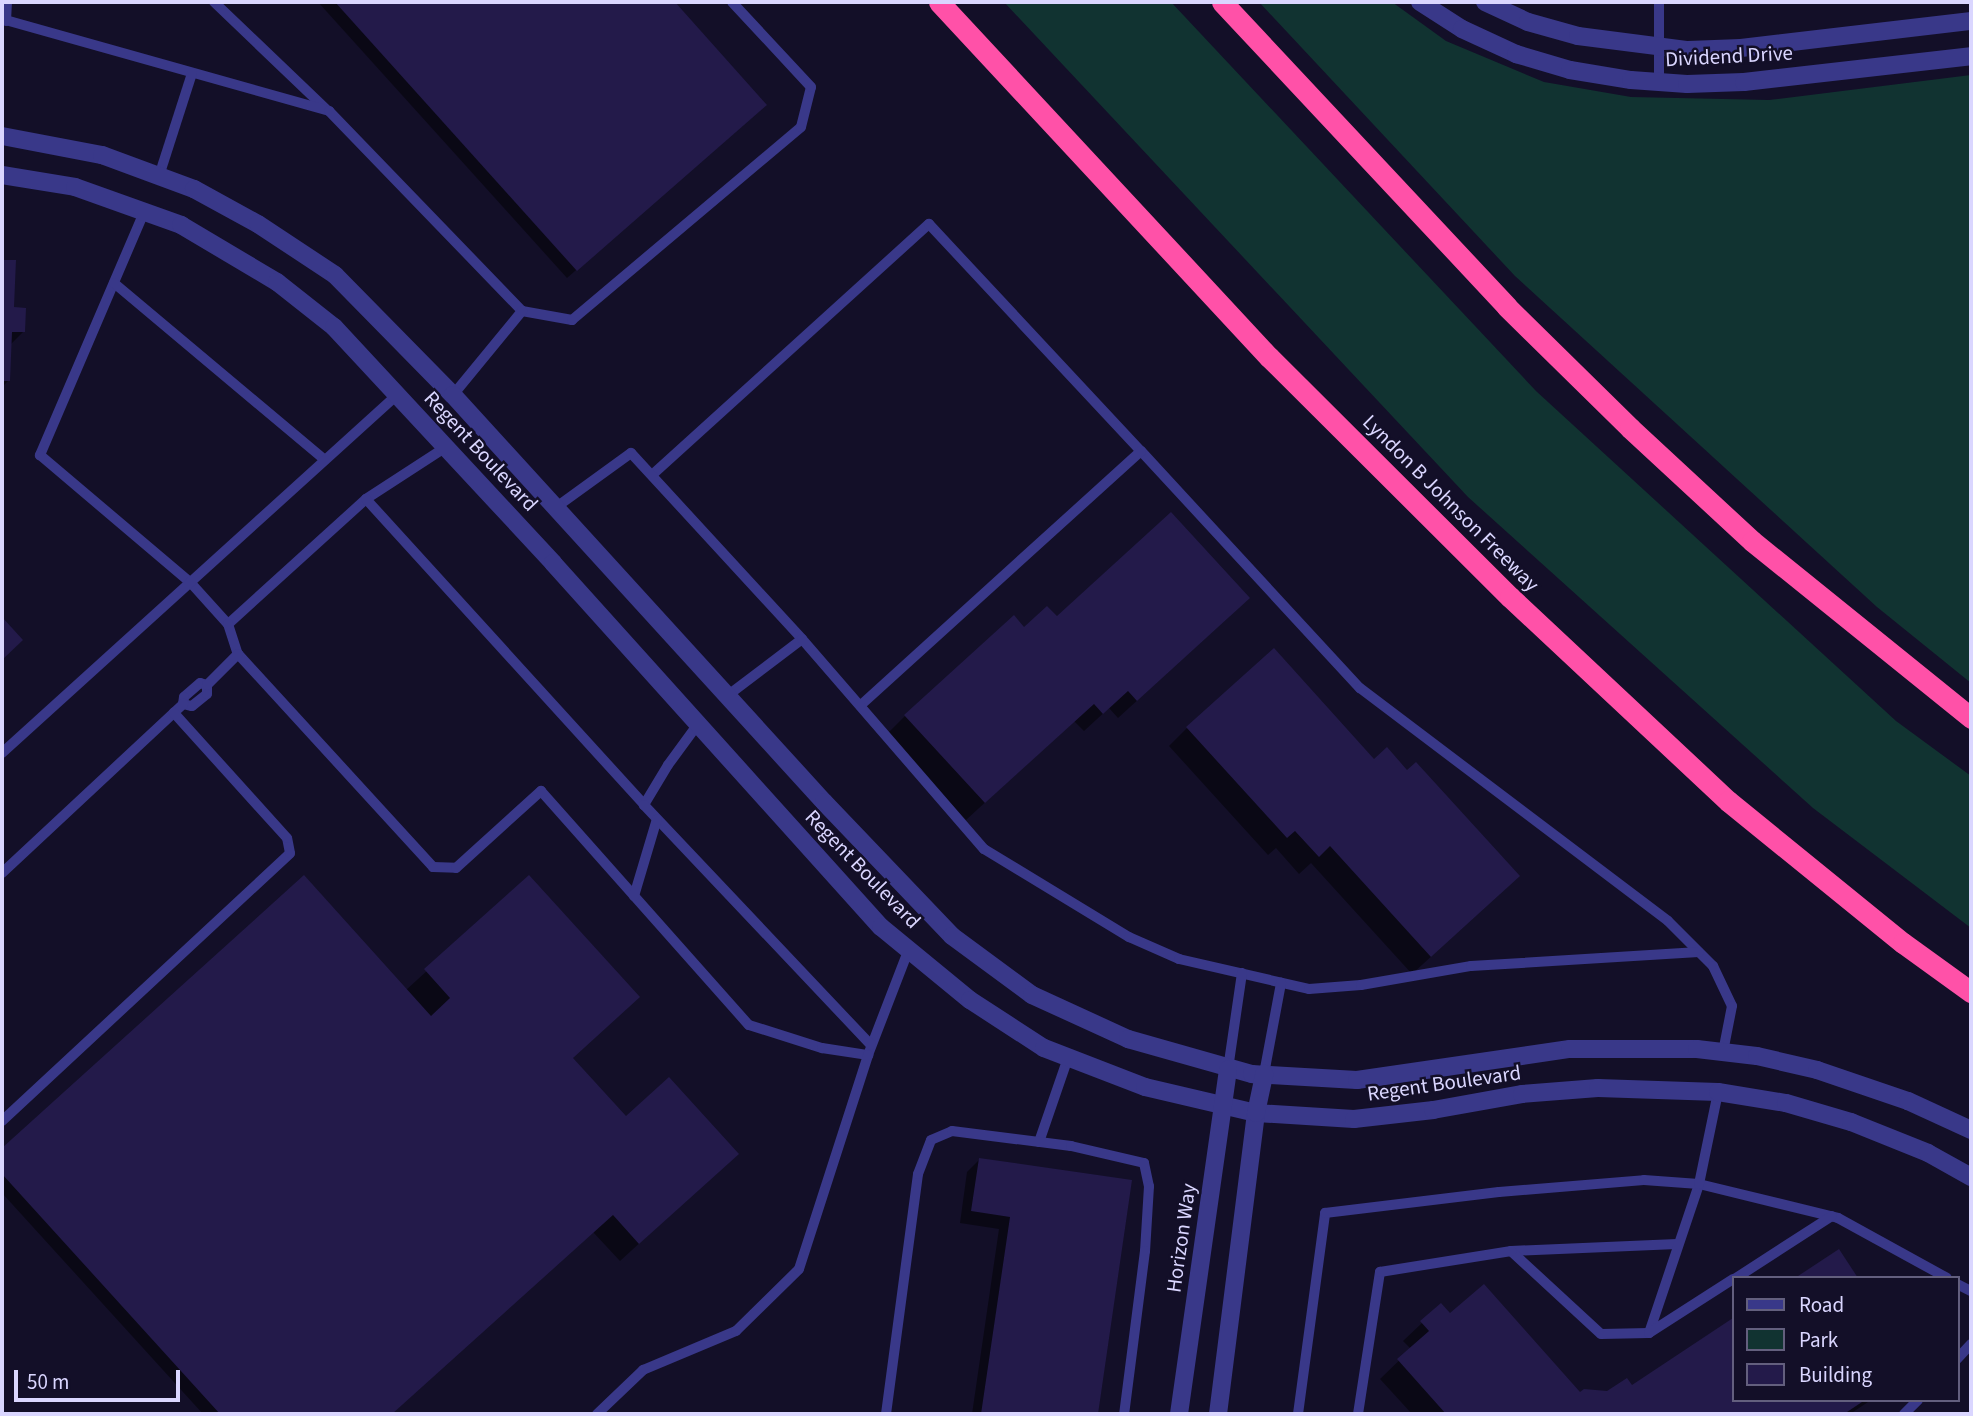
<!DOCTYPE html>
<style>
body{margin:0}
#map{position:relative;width:1973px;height:1416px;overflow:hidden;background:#130f28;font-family:"Source Sans 3",sans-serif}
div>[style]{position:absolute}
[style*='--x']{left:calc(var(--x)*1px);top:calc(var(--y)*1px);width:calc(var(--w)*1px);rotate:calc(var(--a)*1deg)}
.green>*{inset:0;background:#113331}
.shadow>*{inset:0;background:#0007}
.building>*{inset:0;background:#231a4a}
.service>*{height:10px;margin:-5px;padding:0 5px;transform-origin:5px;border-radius:5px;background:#393889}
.tertiary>*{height:18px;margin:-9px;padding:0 9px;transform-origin:9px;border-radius:9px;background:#393889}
.motorway>*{height:21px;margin:-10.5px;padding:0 10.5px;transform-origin:10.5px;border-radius:10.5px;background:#ff51a8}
span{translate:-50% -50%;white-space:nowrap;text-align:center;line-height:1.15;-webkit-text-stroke:5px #130f28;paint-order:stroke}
.street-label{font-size:21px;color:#dad6ff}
.frame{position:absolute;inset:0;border:4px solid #dad6ff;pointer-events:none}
.legend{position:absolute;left:1732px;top:1276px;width:228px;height:126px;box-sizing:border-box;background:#130f28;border:2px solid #635f7e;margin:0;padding:9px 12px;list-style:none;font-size:21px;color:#dad6ff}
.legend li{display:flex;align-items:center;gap:14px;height:35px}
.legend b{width:35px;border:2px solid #635f7e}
.scale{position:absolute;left:14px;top:1370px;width:166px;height:32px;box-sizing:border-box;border:4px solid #dad6ff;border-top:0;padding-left:9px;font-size:21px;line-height:24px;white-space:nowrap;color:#dad6ff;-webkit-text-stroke:5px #130f28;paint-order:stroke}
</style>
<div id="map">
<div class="green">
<i style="clip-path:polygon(1004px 2px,1171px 2px,1536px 391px,1896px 721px,1971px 776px,1971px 928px,1813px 808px,1468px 497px)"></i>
<i style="clip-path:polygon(1259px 2px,1392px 2px,1446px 41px,1544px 82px,1631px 97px,1769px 100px,1971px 75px,1971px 683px,1877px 607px,1515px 276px)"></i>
</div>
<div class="shadow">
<i style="clip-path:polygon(318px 2px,672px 2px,765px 105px,567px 278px)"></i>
<i style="clip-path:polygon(2px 262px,14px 262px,12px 309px,23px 332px,10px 345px,9px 380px,2px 387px)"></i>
<i style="clip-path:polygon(1230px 616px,1118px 718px,1109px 708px,1084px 731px,1074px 721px,966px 820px,887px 734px,905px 716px,1024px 629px,1057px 619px)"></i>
<i style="clip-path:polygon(1187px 728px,1500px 894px,1412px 974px,1311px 863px,1299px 874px,1276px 848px,1268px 855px,1169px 746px)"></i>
<i style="clip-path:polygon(304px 878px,406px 990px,529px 878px,571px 1059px,626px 1119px,737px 1154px,620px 1261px,593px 1232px,391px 1414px,203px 1414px,2px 1193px,2px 1150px)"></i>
<i style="clip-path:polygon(980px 1159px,1130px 1181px,1096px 1414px,972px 1414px,999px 1229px,960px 1223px,967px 1172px)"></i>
<i style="clip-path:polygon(1441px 1305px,1450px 1316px,1580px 1395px,1632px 1388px,1733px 1321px,1733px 1400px,1871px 1400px,1850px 1414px,1412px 1414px,1380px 1379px,1411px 1349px,1403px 1341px)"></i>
</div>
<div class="building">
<i style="clip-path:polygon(335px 2px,675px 2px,767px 105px,577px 271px)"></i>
<i style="clip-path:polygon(2px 260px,16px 260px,14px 307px,26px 308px,25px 332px,12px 332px,10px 381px,2px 381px)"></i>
<i style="clip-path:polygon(1171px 512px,1250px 598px,1137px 701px,1128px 691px,1103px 714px,1094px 704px,985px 803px,904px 715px,1014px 615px,1024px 627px,1047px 606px,1057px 616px)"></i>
<i style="clip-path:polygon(2px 617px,23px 640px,2px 660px)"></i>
<i style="clip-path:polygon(1274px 648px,1374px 759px,1387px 747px,1407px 770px,1416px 762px,1520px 876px,1431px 957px,1330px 846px,1319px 857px,1295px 831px,1287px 838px,1186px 727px)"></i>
<i style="clip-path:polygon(304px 875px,431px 1016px,450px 998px,424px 969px,529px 875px,640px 997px,573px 1058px,626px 1116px,669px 1077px,739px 1154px,639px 1244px,613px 1215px,392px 1414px,220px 1414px,2px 1174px,2px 1148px)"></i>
<i style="clip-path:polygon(979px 1158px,1132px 1180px,1098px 1414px,981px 1414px,1010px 1217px,971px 1211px)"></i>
<i style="clip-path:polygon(1839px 1249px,1858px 1278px,1795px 1278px)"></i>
<i style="clip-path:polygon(1484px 1284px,1580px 1392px,1584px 1389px,1607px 1391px,1627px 1378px,1632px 1385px,1733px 1318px,1733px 1400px,1865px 1400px,1844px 1414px,1446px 1414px,1397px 1359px,1429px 1331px,1420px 1321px,1441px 1303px,1450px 1313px)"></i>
</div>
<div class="service">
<i style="--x:214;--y:2;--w:155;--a:43.7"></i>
<i style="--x:2;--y:19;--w:340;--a:15.7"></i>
<i style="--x:329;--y:111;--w:278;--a:46"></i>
<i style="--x:522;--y:311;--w:51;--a:10.2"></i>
<i style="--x:572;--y:320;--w:299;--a:-40.1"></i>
<i style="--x:801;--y:127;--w:41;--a:-76"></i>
<i style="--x:811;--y:87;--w:116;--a:-132.9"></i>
<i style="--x:6;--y:21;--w:19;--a:-87"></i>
<i style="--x:1659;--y:82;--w:80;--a:-90"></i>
<i style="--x:159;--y:176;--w:108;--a:-72.2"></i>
<i style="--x:145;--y:210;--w:267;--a:113.2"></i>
<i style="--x:40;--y:455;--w:197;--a:40.3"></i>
<i style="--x:190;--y:582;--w:57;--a:47.9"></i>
<i style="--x:114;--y:283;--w:275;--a:40"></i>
<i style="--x:453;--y:395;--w:109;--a:-50.6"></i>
<i style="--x:446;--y:447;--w:95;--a:147"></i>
<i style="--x:366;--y:499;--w:186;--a:137.8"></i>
<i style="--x:228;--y:624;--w:32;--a:72"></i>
<i style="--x:238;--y:654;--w:289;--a:47.5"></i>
<i style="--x:433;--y:867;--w:23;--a:2"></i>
<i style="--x:456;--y:868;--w:115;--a:-42.2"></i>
<i style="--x:541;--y:791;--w:313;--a:48.4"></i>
<i style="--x:749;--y:1025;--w:77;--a:17.5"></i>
<i style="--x:822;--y:1048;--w:47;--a:8.7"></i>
<i style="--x:868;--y:1055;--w:114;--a:-68.9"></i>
<i style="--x:1141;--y:451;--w:323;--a:47.3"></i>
<i style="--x:1360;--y:688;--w:386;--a:37.1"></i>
<i style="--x:1668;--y:921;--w:64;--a:45"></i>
<i style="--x:1713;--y:966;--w:44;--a:64.6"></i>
<i style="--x:1732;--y:1006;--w:47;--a:101.1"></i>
<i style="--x:652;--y:475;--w:374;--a:-42.2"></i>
<i style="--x:929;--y:224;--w:311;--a:47"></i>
<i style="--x:1141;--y:451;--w:379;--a:137.8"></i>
<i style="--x:366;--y:499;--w:413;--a:47.7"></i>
<i style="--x:555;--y:508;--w:94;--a:-35.9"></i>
<i style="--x:631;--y:453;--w:253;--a:47.4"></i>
<i style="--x:207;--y:685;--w:7;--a:-164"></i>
<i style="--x:200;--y:683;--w:21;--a:139"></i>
<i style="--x:184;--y:697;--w:7;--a:98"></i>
<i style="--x:183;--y:704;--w:9;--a:13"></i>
<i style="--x:192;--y:706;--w:19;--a:-39"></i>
<i style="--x:207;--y:694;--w:9;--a:-90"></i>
<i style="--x:207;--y:685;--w:44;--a:-45"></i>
<i style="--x:727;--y:696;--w:94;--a:-37.2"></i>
<i style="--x:802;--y:639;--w:278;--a:49.1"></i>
<i style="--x:984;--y:849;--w:170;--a:31.3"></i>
<i style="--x:1129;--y:937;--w:55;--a:23.7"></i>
<i style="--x:1179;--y:959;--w:133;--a:13"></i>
<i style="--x:1309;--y:989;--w:52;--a:-4.4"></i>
<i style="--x:1361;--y:985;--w:112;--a:-9.8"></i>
<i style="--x:1471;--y:966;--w:228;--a:-3.5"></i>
<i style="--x:698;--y:724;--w:51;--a:126.2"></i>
<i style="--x:668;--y:765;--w:47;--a:121"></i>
<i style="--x:644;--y:805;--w:330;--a:46.6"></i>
<i style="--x:2;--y:753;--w:533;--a:-42.19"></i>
<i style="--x:2;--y:873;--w:248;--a:-43"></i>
<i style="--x:634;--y:896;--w:80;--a:-73.4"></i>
<i style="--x:1228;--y:1069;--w:97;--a:-81.7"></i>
<i style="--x:1264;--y:1074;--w:93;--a:-79.4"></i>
<i style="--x:2;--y:1121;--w:393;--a:-42.9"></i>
<i style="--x:290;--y:853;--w:15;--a:-101"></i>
<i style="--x:287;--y:838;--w:169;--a:-132.1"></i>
<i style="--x:1039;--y:1142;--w:89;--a:-71"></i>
<i style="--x:1677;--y:1244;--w:166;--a:177.6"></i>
<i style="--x:1511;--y:1251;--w:122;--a:42.7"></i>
<i style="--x:1601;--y:1334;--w:48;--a:-1.2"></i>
<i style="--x:1649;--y:1333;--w:157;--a:-71.4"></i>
<i style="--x:1699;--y:1184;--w:143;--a:13.7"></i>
<i style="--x:1838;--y:1218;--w:124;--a:28.8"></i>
<i style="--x:1736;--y:1278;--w:114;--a:-32.9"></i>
<i style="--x:1957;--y:1284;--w:16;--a:27"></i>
<i style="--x:1649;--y:1333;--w:100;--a:-32.7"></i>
<i style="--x:1957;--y:1359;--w:21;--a:-47"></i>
<i style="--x:597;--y:1414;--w:64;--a:-43.7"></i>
<i style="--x:643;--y:1370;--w:101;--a:-22.8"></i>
<i style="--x:736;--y:1331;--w:88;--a:-44.5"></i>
<i style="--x:799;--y:1269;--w:225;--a:-72.1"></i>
<i style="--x:886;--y:1414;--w:242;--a:-82.4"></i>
<i style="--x:918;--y:1174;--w:36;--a:-69"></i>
<i style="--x:931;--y:1140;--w:23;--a:-23"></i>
<i style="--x:952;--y:1131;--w:120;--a:7.2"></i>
<i style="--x:1071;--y:1146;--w:75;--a:13.1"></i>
<i style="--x:1144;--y:1163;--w:24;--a:78"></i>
<i style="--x:1149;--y:1186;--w:65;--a:93.5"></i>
<i style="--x:1145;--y:1251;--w:164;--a:97.3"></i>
<i style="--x:1298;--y:1414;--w:203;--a:-82.3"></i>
<i style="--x:1325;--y:1213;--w:175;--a:-6.9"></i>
<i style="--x:1499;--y:1192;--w:145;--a:-4.7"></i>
<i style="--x:1644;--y:1180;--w:55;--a:4.2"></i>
<i style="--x:1699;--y:1184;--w:94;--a:-78.3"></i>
<i style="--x:1358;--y:1414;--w:144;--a:-81.2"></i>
<i style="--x:1380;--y:1272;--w:133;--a:-9.1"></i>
<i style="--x:1904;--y:1414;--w:20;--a:-45"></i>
</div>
<div class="tertiary">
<i style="--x:1420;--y:2;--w:50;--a:32.7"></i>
<i style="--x:1462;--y:29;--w:60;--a:24.8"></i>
<i style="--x:1516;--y:54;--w:56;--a:16.5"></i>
<i style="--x:1570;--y:70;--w:62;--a:9.3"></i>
<i style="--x:1631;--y:80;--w:56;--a:4.1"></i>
<i style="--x:1687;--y:84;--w:57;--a:-2"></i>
<i style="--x:1744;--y:82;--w:228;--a:-6.5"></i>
<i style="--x:1485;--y:2;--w:47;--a:24.9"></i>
<i style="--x:1528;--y:22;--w:52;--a:15.6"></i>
<i style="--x:1578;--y:36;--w:111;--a:7.3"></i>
<i style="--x:1688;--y:50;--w:53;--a:-2.2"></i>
<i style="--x:1741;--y:48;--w:232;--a:-6.7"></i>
<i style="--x:2;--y:136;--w:102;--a:10.8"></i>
<i style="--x:102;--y:155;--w:98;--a:20.3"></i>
<i style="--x:194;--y:189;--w:73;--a:28.7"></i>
<i style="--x:258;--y:224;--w:92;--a:33.5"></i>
<i style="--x:335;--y:275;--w:168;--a:45.5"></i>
<i style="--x:453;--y:395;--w:551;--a:47.65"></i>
<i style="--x:824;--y:802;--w:185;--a:46.3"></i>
<i style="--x:952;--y:936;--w:99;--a:36.4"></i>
<i style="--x:1032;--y:995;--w:106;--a:24.6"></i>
<i style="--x:1128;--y:1039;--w:129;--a:15.8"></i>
<i style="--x:1252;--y:1074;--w:105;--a:3.3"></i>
<i style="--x:1357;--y:1080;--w:215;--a:-8.3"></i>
<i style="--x:1570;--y:1049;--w:127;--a:0"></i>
<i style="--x:1697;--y:1049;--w:60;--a:6.7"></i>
<i style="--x:1757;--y:1056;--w:62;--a:13.1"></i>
<i style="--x:1817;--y:1070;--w:96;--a:18.8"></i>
<i style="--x:1908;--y:1101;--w:69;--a:24.7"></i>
<i style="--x:2;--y:175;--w:74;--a:9.3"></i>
<i style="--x:75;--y:187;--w:113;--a:19.7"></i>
<i style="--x:181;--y:225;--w:112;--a:30.7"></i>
<i style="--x:277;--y:282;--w:73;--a:38.3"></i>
<i style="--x:334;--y:327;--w:322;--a:47.1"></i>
<i style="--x:553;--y:563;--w:490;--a:48"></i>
<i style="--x:881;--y:927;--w:115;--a:39.4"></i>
<i style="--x:970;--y:1000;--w:88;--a:33"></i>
<i style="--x:1044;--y:1048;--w:108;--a:21.1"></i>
<i style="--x:1145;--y:1087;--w:114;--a:13.2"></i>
<i style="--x:1256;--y:1113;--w:98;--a:3.5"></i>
<i style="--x:1354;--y:1119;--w:80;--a:-6.5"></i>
<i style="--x:1433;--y:1110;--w:90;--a:-10.2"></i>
<i style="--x:1522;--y:1094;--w:76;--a:-4.5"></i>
<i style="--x:1598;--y:1088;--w:120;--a:1.9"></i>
<i style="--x:1718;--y:1092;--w:69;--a:9.2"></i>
<i style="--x:1786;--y:1103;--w:68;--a:16.3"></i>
<i style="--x:1851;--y:1122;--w:83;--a:21.9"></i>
<i style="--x:1928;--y:1153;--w:49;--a:29.2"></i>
<i style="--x:1179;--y:1414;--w:348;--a:-81.9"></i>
<i style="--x:1218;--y:1414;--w:303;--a:-82.8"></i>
<i style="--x:1256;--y:1113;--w:40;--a:-78"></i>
</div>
<div class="motorway">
<i style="--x:939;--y:2;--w:485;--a:47.1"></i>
<i style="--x:1269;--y:357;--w:340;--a:44.9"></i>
<i style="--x:1510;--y:597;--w:299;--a:43.1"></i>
<i style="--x:1728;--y:801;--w:225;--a:39.1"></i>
<i style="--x:1903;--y:943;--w:84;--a:35.8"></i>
<i style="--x:1222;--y:2;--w:417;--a:46.9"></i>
<i style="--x:1507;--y:307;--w:173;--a:44.5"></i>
<i style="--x:1630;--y:428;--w:166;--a:42.8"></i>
<i style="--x:1752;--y:541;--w:282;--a:38.9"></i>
</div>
<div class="street-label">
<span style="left:1729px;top:56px;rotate:-3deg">Dividend Drive</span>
<span style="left:481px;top:451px;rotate:47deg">Regent Boulevard</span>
<span style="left:1451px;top:503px;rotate:45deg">Lyndon B Johnson Freeway</span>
<span style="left:863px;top:869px;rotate:46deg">Regent Boulevard</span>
<span style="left:1444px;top:1083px;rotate:-8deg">Regent Boulevard</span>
<span style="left:1181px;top:1238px;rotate:-82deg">Horizon Way</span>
</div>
<div class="frame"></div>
<ul class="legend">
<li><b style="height:9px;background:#393889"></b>Road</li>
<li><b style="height:19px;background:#113331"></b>Park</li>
<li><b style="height:19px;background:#231a4a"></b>Building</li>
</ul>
<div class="scale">50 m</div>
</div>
